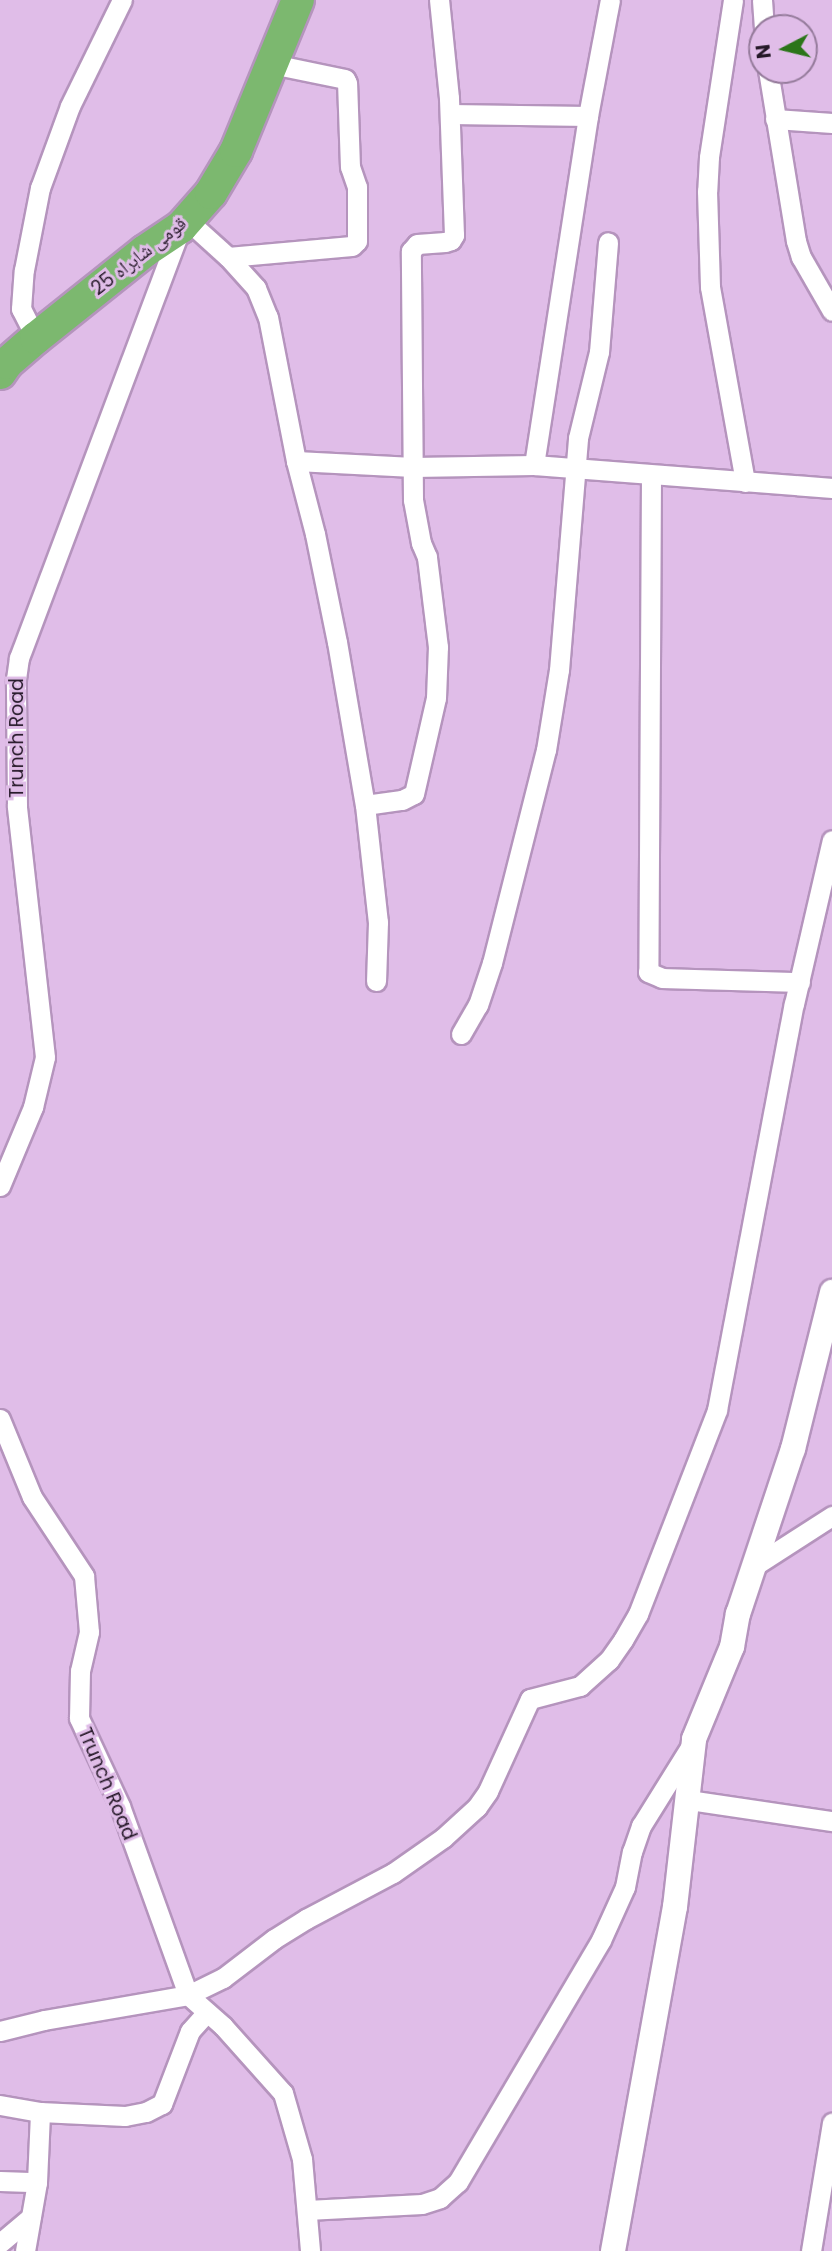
<!DOCTYPE html>
<meta charset="utf-8">
<style>
body{margin:0}
#map{position:relative;width:832px;height:2251px;overflow:hidden;background:#e0bde8;font-family:Poppins,"Noto Naskh Arabic",sans-serif}
div>[style]{position:absolute}
[style*='--x']{left:calc(var(--x)*1px);top:calc(var(--y)*1px);width:calc(var(--w)*1px);rotate:calc(var(--a)*1deg)}
.roads{filter:drop-shadow(2px 0 #b594bd) drop-shadow(-2px 0 #b594bd) drop-shadow(0 2px #b594bd) drop-shadow(0 -2px #b594bd)}
.minor>*{height:19px;margin:-9.5px;padding:0 9.5px;transform-origin:9.5px;border-radius:9.5px;background:#fff}
.tertiary>*{height:24px;margin:-12px;padding:0 12px;transform-origin:12px;border-radius:12px;background:#fff}
.trunk>*{height:32px;margin:-16px;padding:0 16px;transform-origin:16px;border-radius:16px;background:#7cb86f}
span{translate:-50% -50%;white-space:nowrap;text-align:center;line-height:1.15;-webkit-text-stroke:6px #e0bde8;paint-order:stroke}
.street-label{font-size:19px;color:#251828}
.north{position:absolute;left:748px;top:14px;width:70px;height:70px;box-sizing:border-box;background:#e0bde8;border:2px solid #957b9b;border-radius:50%;rotate:263deg;font-size:19px;font-weight:700;line-height:28px;text-align:center;color:#251828}
.north::after{content:'';display:block;margin:auto;width:24px;height:32px;background:#2b7519;clip-path:polygon(50% 0,100% 100%,50% 72%,0 100%)}
</style>
<div id="map">
<div class="roads">
<div class="minor">
<i style="--x:733;--y:0;--w:159;--a:98.7"></i>
<i style="--x:709;--y:157;--w:34;--a:93"></i>
<i style="--x:707;--y:191;--w:96;--a:88.2"></i>
<i style="--x:710;--y:287;--w:198;--a:79.8"></i>
<i style="--x:762;--y:0;--w:28;--a:86"></i>
<i style="--x:768;--y:70;--w:173;--a:80.7"></i>
<i style="--x:796;--y:241;--w:17;--a:73"></i>
<i style="--x:801;--y:257;--w:62;--a:60.1"></i>
<i style="--x:450;--y:114;--w:138;--a:0.8"></i>
<i style="--x:775;--y:119;--w:57;--a:4"></i>
<i style="--x:187;--y:220;--w:55;--a:42.1"></i>
<i style="--x:228;--y:257;--w:42;--a:47.9"></i>
<i style="--x:256;--y:288;--w:31;--a:68"></i>
<i style="--x:268;--y:317;--w:147;--a:79"></i>
<i style="--x:296;--y:461;--w:75;--a:75.4"></i>
<i style="--x:315;--y:534;--w:110;--a:78.5"></i>
<i style="--x:337;--y:642;--w:165;--a:80.3"></i>
<i style="--x:365;--y:805;--w:118;--a:83.7"></i>
<i style="--x:378;--y:922;--w:59;--a:91.9"></i>
<i style="--x:228;--y:257;--w:124;--a:-5.1"></i>
<i style="--x:352;--y:246;--w:7;--a:-45"></i>
<i style="--x:357;--y:241;--w:54;--a:-90"></i>
<i style="--x:357;--y:187;--w:21;--a:-109"></i>
<i style="--x:350;--y:167;--w:84;--a:-92"></i>
<i style="--x:347;--y:83;--w:4;--a:-117"></i>
<i style="--x:345;--y:79;--w:75;--a:-168.4"></i>
<i style="--x:36;--y:338;--w:33;--a:-117"></i>
<i style="--x:21;--y:309;--w:39;--a:-86"></i>
<i style="--x:24;--y:270;--w:84;--a:-79"></i>
<i style="--x:40;--y:188;--w:87;--a:-69.9"></i>
<i style="--x:70;--y:106;--w:118;--a:-63.9"></i>
<i style="--x:296;--y:461;--w:117;--a:2.9"></i>
<i style="--x:413;--y:467;--w:121;--a:-0.9"></i>
<i style="--x:534;--y:465;--w:299;--a:4.4"></i>
<i style="--x:534;--y:465;--w:353;--a:-81.2"></i>
<i style="--x:588;--y:116;--w:118;--a:-79.3"></i>
<i style="--x:651;--y:475;--w:497;--a:90.3"></i>
<i style="--x:648;--y:972;--w:15;--a:23"></i>
<i style="--x:662;--y:978;--w:138;--a:1.7"></i>
<i style="--x:365;--y:805;--w:37;--a:-8"></i>
<i style="--x:402;--y:800;--w:13;--a:-27"></i>
<i style="--x:414;--y:794;--w:98;--a:-77.1"></i>
<i style="--x:436;--y:698;--w:51;--a:-87.8"></i>
<i style="--x:438;--y:647;--w:91;--a:-97"></i>
<i style="--x:427;--y:557;--w:15;--a:-113"></i>
<i style="--x:421;--y:543;--w:44;--a:-100.5"></i>
<i style="--x:413;--y:500;--w:249;--a:-90.5"></i>
<i style="--x:411;--y:251;--w:9;--a:-49"></i>
<i style="--x:417;--y:244;--w:28;--a:-4"></i>
<i style="--x:445;--y:242;--w:6;--a:-18"></i>
<i style="--x:451;--y:240;--w:6;--a:-59"></i>
<i style="--x:454;--y:235;--w:137;--a:-92.1"></i>
<i style="--x:449;--y:98;--w:99;--a:-95.8"></i>
<i style="--x:461;--y:1034;--w:34;--a:-60"></i>
<i style="--x:478;--y:1005;--w:44;--a:-71.6"></i>
<i style="--x:492;--y:963;--w:220;--a:-75.8"></i>
<i style="--x:546;--y:750;--w:81;--a:-80.8"></i>
<i style="--x:559;--y:670;--w:233;--a:-85.3"></i>
<i style="--x:578;--y:438;--w:89;--a:-76.3"></i>
<i style="--x:599;--y:352;--w:110;--a:-85.3"></i>
<i style="--x:0;--y:1186;--w:86;--a:-67.3"></i>
<i style="--x:33;--y:1107;--w:51;--a:-76.5"></i>
<i style="--x:45;--y:1057;--w:253;--a:-96.4"></i>
<i style="--x:17;--y:806;--w:127;--a:-90.5"></i>
<i style="--x:16;--y:679;--w:21;--a:-82"></i>
<i style="--x:19;--y:658;--w:458;--a:-69.4"></i>
<i style="--x:0;--y:1419;--w:84;--a:67.7"></i>
<i style="--x:32;--y:1497;--w:95;--a:56.6"></i>
<i style="--x:84;--y:1576;--w:56;--a:84.9"></i>
<i style="--x:89;--y:1632;--w:40;--a:103"></i>
<i style="--x:80;--y:1671;--w:47;--a:91.2"></i>
<i style="--x:79;--y:1718;--w:97;--a:65"></i>
<i style="--x:120;--y:1806;--w:201;--a:70.2"></i>
<i style="--x:188;--y:1995;--w:47;--a:41.5"></i>
<i style="--x:223;--y:2026;--w:90;--a:48.2"></i>
<i style="--x:283;--y:2093;--w:69;--a:73.9"></i>
<i style="--x:302;--y:2159;--w:92;--a:85"></i>
<i style="--x:754;--y:1566;--w:93;--a:-32.7"></i>
<i style="--x:689;--y:1800;--w:145;--a:8.4"></i>
<i style="--x:0;--y:2031;--w:45;--a:-14"></i>
<i style="--x:44;--y:2020;--w:146;--a:-9.8"></i>
<i style="--x:188;--y:1995;--w:39;--a:-26"></i>
<i style="--x:223;--y:1978;--w:64;--a:-37.4"></i>
<i style="--x:274;--y:1939;--w:38;--a:-32"></i>
<i style="--x:306;--y:1919;--w:98;--a:-27.9"></i>
<i style="--x:393;--y:1873;--w:61;--a:-35"></i>
<i style="--x:443;--y:1838;--w:46;--a:-42.4"></i>
<i style="--x:477;--y:1807;--w:19;--a:-55"></i>
<i style="--x:488;--y:1791;--w:101;--a:-65.5"></i>
<i style="--x:530;--y:1699;--w:52;--a:-14.6"></i>
<i style="--x:580;--y:1686;--w:39;--a:-42"></i>
<i style="--x:609;--y:1660;--w:24;--a:-55"></i>
<i style="--x:623;--y:1640;--w:30;--a:-60"></i>
<i style="--x:638;--y:1614;--w:219;--a:-68.8"></i>
<i style="--x:717;--y:1410;--w:413;--a:-79.3"></i>
<i style="--x:794;--y:1004;--w:168;--a:-77"></i>
<i style="--x:0;--y:2105;--w:41;--a:9.9"></i>
<i style="--x:40;--y:2112;--w:85;--a:2.7"></i>
<i style="--x:125;--y:2116;--w:21;--a:-11"></i>
<i style="--x:146;--y:2112;--w:18;--a:-27"></i>
<i style="--x:162;--y:2104;--w:78;--a:-69"></i>
<i style="--x:190;--y:2031;--w:25;--a:-48"></i>
<i style="--x:0;--y:2181;--w:37;--a:2"></i>
<i style="--x:307;--y:2210;--w:115;--a:-3"></i>
<i style="--x:422;--y:2204;--w:19;--a:-18"></i>
<i style="--x:440;--y:2198;--w:24;--a:-42"></i>
<i style="--x:458;--y:2182;--w:281;--a:-59.4"></i>
<i style="--x:601;--y:1940;--w:58;--a:-65.6"></i>
<i style="--x:625;--y:1887;--w:36;--a:-79"></i>
<i style="--x:632;--y:1852;--w:28;--a:-71"></i>
<i style="--x:641;--y:1826;--w:97;--a:-58.1"></i>
<i style="--x:0;--y:2243;--w:40;--a:-40"></i>
<i style="--x:25;--y:2251;--w:70;--a:-80.1"></i>
<i style="--x:37;--y:2182;--w:70;--a:-87.5"></i>
<i style="--x:811;--y:2251;--w:130;--a:-80.7"></i>
</div>
<div class="tertiary">
<i style="--x:613;--y:2251;--w:350;--a:-79.8"></i>
<i style="--x:675;--y:1907;--w:169;--a:-83.5"></i>
<i style="--x:694;--y:1739;--w:100;--a:-67.6"></i>
<i style="--x:732;--y:1647;--w:34;--a:-80"></i>
<i style="--x:738;--y:1614;--w:174;--a:-71.6"></i>
<i style="--x:793;--y:1449;--w:162;--a:-76"></i>
</div>
<div class="trunk">
<i style="--x:0;--y:373;--w:12;--a:-55"></i>
<i style="--x:7;--y:363;--w:38;--a:-41"></i>
<i style="--x:36;--y:338;--w:139;--a:-38.6"></i>
<i style="--x:145;--y:251;--w:43;--a:-33.7"></i>
<i style="--x:181;--y:227;--w:45;--a:-48.6"></i>
<i style="--x:211;--y:193;--w:49;--a:-59.2"></i>
<i style="--x:236;--y:151;--w:163;--a:-67.7"></i>
</div>
</div>
<div class="street-label">
<span style="left:139px;top:256px;rotate:-38deg">قومی شاہراہ 25</span>
<span style="left:17px;top:738px;rotate:-90deg">Trunch Road</span>
<span style="left:107px;top:1784px;rotate:67deg">Trunch Road</span>
</div>
<div class="north">N</div>
</div>
